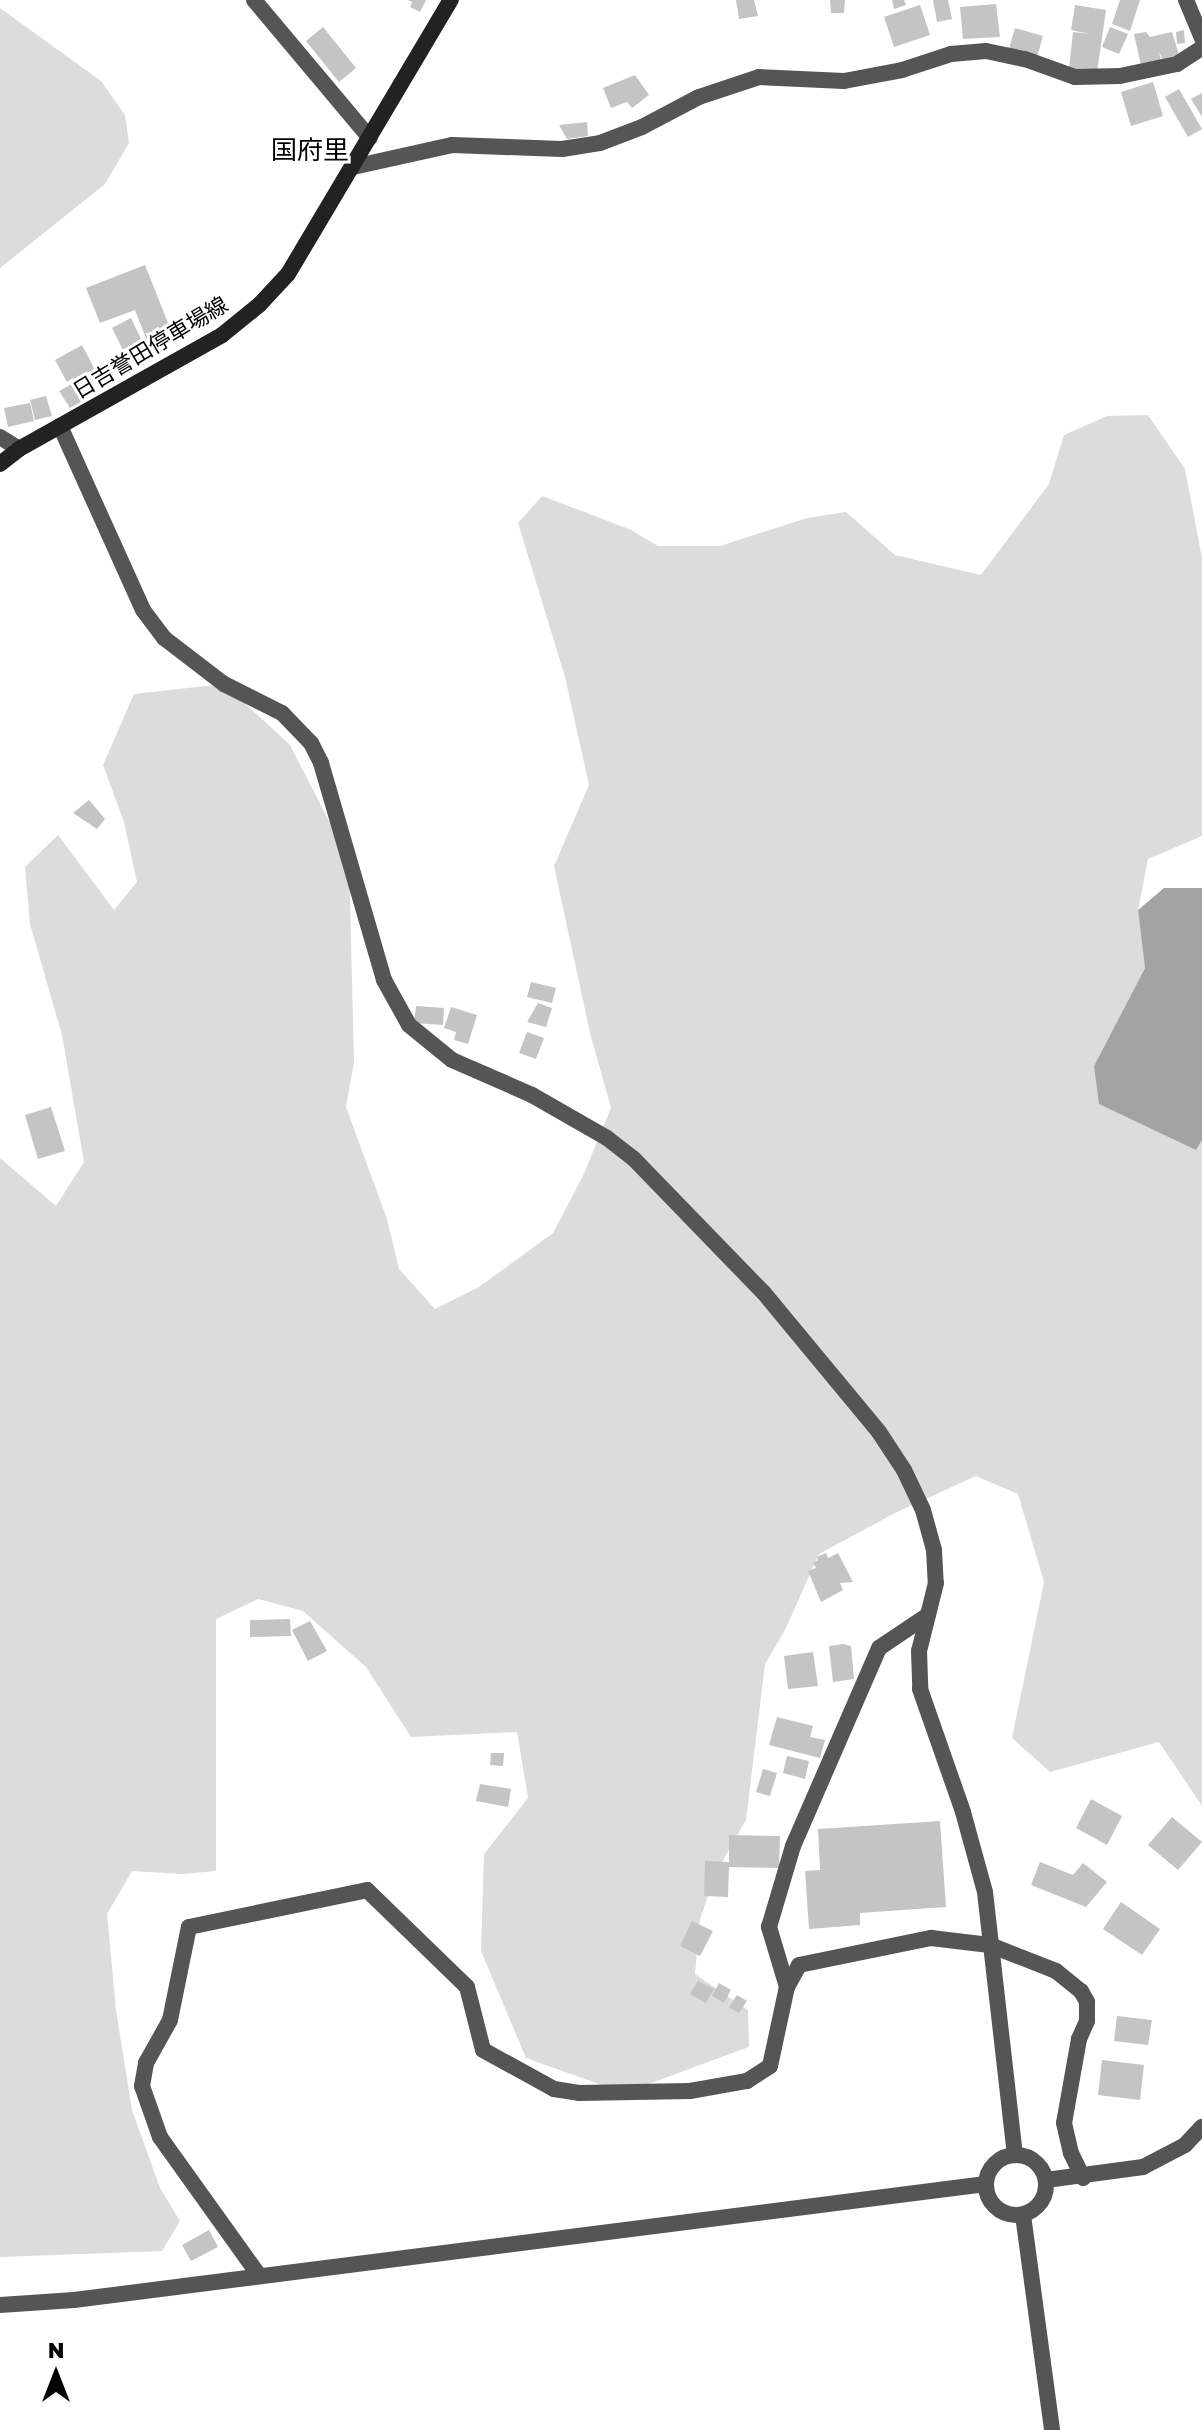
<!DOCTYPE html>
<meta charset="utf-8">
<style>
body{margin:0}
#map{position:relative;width:1202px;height:2430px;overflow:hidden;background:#fff;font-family:"Golos Text","Noto Sans JP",sans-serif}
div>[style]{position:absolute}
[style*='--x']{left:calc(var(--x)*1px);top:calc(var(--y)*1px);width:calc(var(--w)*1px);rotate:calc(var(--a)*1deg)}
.green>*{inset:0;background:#dcdcdc}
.water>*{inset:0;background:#a3a3a3}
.building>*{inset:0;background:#c4c4c4}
.minor>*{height:16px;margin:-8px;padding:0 8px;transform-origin:8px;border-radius:8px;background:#555}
.tertiary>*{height:16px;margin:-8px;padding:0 8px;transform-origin:8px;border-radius:8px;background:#555}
.tertiary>.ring{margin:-8px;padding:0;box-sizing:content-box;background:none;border:16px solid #555;border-radius:50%}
.secondary>*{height:16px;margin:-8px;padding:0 8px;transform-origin:8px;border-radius:8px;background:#222}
span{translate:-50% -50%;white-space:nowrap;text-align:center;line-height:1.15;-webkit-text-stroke:6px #fff;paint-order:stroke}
.street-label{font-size:22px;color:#000}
.quarter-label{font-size:26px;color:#000}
.north{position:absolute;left:16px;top:2334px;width:80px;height:80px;-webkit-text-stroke:6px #fff;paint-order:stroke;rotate:0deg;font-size:22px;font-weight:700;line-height:32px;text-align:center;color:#000}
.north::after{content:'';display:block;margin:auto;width:28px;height:36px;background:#000;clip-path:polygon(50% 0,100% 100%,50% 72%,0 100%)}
</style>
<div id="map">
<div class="green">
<i style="clip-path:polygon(0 8px,101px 81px,125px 115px,129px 143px,105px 184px,0 268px)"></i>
<i style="clip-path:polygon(1148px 415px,1185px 469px,1202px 558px,1202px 836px,1148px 859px,1138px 910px,1145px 968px,1094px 1066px,1196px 1149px,1202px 1140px,1202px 1806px,1159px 1742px,1050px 1772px,1012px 1738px,1044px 1582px,1018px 1494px,976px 1476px,895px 1513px,819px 1554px,785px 1630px,765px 1664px,746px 1820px,717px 1871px,700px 1919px,695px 1974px,748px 2010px,749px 2047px,624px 2093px,526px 2058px,481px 1951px,484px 1854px,528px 1798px,517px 1732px,411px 1737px,366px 1667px,303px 1611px,258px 1599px,216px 1619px,216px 1871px,182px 1874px,132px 1871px,107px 1914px,116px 2010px,132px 2110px,160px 2188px,180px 2221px,162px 2251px,0 2257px,0 1158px,56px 1206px,84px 1162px,62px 1035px,30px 924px,25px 867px,58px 835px,114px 910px,137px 882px,124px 822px,103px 765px,134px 694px,224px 684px,290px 745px,349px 860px,354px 1062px,346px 1107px,387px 1219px,399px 1269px,435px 1309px,479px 1287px,553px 1233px,583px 1176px,611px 1108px,590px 1033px,554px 866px,589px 785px,565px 677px,518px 523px,542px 496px,629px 529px,658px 546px,720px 546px,807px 518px,846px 512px,895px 555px,981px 575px,1049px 484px,1064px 435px,1107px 416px)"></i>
</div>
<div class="water">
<i style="clip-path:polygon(1164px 888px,1202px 888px,1202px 1140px,1196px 1150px,1099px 1104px,1094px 1066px,1145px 968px,1138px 910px)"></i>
</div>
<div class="building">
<i style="clip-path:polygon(408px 0,426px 0,420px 12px,410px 7px,412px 2px)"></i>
<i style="clip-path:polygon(736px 0,754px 0,758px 16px,739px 19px)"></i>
<i style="clip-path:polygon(830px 0,845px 0,844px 13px,831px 13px)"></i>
<i style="clip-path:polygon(892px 0,904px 0,906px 5px,894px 9px)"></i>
<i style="clip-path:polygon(933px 0,948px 0,952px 19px,937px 22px)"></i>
<i style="clip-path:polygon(1120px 0,1140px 0,1130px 31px,1112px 24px)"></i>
<i style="clip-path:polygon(996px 4px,1000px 37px,963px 39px,960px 7px)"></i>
<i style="clip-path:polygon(920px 5px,930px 35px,894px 47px,884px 17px)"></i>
<i style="clip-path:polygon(1075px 5px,1106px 10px,1097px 72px,1069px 69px,1073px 32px,1090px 34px,1071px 30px)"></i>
<i style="clip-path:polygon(323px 27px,356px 68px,339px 82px,306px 41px)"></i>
<i style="clip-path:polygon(1110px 27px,1128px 34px,1119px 54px,1102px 47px)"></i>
<i style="clip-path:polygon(1015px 28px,1043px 36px,1037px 57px,1009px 49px)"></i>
<i style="clip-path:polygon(1184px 30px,1185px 43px,1177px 44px,1176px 32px)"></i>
<i style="clip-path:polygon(1146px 32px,1150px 37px,1172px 32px,1179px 55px,1162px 59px,1159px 51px,1162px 65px,1142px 70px,1134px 34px)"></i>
<i style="clip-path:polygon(635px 75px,649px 95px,632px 108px,627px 102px,611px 108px,603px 88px)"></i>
<i style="clip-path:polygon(1153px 82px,1163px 116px,1131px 126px,1121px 92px)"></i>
<i style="clip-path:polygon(1179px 89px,1202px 129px,1188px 137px,1165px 97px)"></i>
<i style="clip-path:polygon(1202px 93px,1202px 117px,1191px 99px)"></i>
<i style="clip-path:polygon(587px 122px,588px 136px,567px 139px,559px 125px)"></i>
<i style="clip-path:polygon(145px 265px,172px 333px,148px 343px,135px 310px,100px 323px,86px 288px)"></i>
<i style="clip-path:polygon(131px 318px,143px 343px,124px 352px,112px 328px)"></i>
<i style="clip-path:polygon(82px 345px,100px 379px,80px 390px,73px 378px,67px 382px,55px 360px)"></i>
<i style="clip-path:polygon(147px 350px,152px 360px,141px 366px,136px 356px)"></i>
<i style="clip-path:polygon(72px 384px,81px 402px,70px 408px,59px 391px)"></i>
<i style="clip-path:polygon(46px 396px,52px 416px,35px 420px,30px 400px)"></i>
<i style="clip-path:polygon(30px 403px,34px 421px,8px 427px,4px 408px)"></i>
<i style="clip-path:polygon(89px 800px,105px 819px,97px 829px,73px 813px)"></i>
<i style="clip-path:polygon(531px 982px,556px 988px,552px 1003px,527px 997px)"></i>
<i style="clip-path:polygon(538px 1003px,552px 1008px,546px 1027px,527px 1022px)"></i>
<i style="clip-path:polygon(416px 1006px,444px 1008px,443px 1025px,414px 1023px)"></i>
<i style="clip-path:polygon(451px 1007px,477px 1015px,468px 1044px,454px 1040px,456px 1032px,444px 1028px)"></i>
<i style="clip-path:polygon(527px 1032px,544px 1038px,536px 1059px,519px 1053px)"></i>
<i style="clip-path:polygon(51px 1107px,65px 1151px,38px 1159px,25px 1115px)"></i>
<i style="clip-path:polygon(826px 1553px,828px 1558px,838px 1553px,853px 1582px,840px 1583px,843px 1590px,821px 1602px,808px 1571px,816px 1568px,813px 1563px,818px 1560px,817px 1557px)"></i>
<i style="clip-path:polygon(290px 1619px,291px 1636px,250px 1637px,250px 1620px)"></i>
<i style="clip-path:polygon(310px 1621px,327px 1651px,308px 1661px,292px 1630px)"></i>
<i style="clip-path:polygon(843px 1644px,851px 1646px,854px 1679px,833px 1682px,829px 1646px)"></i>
<i style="clip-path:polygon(813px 1652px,818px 1686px,788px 1689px,784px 1656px)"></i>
<i style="clip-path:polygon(777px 1717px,813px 1726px,810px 1737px,825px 1740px,820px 1758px,769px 1745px)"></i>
<i style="clip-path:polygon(491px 1753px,504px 1753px,503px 1766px,490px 1765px)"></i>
<i style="clip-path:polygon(787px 1756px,809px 1761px,805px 1779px,783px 1773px)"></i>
<i style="clip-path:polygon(763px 1769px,777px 1773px,770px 1796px,756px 1792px)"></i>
<i style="clip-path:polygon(480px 1784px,511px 1789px,508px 1807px,476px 1801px)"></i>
<i style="clip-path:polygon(1091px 1799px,1122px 1816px,1107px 1845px,1076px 1828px)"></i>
<i style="clip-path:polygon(1172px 1817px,1202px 1842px,1178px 1870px,1148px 1845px)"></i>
<i style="clip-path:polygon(940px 1821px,946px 1907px,860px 1913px,860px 1925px,809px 1929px,805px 1871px,820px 1870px,818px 1829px)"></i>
<i style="clip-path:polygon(729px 1835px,780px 1836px,779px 1868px,729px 1867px,728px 1897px,704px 1896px,705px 1861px,729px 1862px)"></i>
<i style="clip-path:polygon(1040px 1862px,1073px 1875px,1083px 1863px,1107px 1882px,1086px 1907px,1031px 1885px)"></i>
<i style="clip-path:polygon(1121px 1902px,1160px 1929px,1142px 1955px,1103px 1929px)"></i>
<i style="clip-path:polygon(692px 1921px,713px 1931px,700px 1956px,680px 1946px)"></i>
<i style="clip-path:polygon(698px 1981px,714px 1989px,706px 2003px,690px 1994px)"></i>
<i style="clip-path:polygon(719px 1983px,731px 1990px,724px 2003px,712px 1996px)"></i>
<i style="clip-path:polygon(737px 1995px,747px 2001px,739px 2013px,729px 2007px)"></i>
<i style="clip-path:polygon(1117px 2016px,1152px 2020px,1148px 2045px,1114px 2041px)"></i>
<i style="clip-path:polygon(1102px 2060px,1144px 2065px,1140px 2100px,1098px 2095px)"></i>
<i style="clip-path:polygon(209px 2230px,218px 2247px,191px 2261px,182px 2245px)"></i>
</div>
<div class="minor">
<i style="--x:254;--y:0;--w:180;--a:50"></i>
<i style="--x:1186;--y:0;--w:41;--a:67.2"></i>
<i style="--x:353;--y:167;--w:101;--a:-12.5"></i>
<i style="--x:452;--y:145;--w:110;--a:2.1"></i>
<i style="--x:562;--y:149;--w:38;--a:-9"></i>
<i style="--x:600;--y:143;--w:45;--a:-20.9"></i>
<i style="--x:642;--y:127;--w:64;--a:-27.8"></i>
<i style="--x:699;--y:97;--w:63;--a:-18.4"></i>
<i style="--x:759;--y:77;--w:85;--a:2.7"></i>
<i style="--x:844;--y:81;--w:59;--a:-10.7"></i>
<i style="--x:902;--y:70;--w:52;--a:-18.1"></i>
<i style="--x:951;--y:54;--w:35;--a:-5"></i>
<i style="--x:986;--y:51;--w:40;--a:12"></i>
<i style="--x:1025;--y:59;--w:53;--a:19.8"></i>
<i style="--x:1075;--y:77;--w:45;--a:-1.3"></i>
<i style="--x:1120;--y:76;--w:58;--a:-11.9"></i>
<i style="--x:1177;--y:64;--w:30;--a:-33"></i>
<i style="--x:60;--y:426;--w:202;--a:65.7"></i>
<i style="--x:143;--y:610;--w:35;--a:53"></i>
<i style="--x:164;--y:638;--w:76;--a:37.5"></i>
<i style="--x:224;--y:684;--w:65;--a:26.6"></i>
<i style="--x:282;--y:713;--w:42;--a:46"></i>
<i style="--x:311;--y:743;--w:22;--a:63"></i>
<i style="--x:321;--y:763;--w:226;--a:73.8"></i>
<i style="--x:384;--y:980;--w:51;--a:60.9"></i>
<i style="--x:409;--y:1025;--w:55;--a:39.1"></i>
<i style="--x:452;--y:1060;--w:87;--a:23.6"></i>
<i style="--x:532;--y:1095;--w:86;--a:29.8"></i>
<i style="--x:607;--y:1138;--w:33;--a:38"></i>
<i style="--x:633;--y:1158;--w:188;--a:45.9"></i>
<i style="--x:764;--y:1293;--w:180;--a:50.4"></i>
<i style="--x:879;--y:1432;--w:45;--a:56.7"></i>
<i style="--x:904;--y:1470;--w:44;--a:64.6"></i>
<i style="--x:923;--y:1510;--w:41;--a:74.6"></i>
<i style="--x:934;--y:1550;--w:33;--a:87"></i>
<i style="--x:936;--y:1583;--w:70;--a:104"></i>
<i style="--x:919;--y:1651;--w:38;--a:88"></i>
<i style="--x:920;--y:1689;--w:130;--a:70.7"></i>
<i style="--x:963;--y:1812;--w:83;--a:74.6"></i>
<i style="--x:985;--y:1892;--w:265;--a:83.5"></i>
<i style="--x:0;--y:437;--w:22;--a:32"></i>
<i style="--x:787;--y:1987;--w:63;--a:-106.7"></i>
<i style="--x:769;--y:1927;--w:84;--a:-73.5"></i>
<i style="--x:793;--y:1846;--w:216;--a:-66.5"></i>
<i style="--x:879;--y:1648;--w:59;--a:-34"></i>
<i style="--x:258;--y:2274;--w:168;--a:-125.6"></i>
<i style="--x:160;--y:2137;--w:54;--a:-109.4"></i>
<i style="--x:142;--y:2086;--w:23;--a:-80"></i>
<i style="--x:146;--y:2063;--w:49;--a:-60.8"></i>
<i style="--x:170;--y:2020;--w:95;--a:-78.5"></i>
<i style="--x:189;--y:1927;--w:182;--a:-11.7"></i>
<i style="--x:367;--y:1890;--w:139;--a:44.1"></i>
<i style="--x:467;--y:1987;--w:65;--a:75.7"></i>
<i style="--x:483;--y:2050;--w:81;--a:28.8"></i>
<i style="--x:554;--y:2089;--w:25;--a:9"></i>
<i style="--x:579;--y:2093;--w:111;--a:-1"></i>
<i style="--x:690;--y:2091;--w:58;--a:-10"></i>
<i style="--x:747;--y:2081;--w:27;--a:-33"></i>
<i style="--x:770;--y:2066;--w:81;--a:-77.9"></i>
<i style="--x:787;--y:1987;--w:25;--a:-61"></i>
<i style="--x:799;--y:1965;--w:135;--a:-11.6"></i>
<i style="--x:931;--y:1938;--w:59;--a:6.8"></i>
<i style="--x:990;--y:1945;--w:71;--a:21.5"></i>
<i style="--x:1056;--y:1971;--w:32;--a:39"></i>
<i style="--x:1081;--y:1991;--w:13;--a:61"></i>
<i style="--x:1087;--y:2002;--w:19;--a:90"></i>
<i style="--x:1087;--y:2021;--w:20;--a:114"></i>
<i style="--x:1079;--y:2039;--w:85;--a:100.1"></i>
<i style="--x:1064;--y:2123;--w:31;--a:77"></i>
<i style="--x:1071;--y:2153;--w:28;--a:64"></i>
</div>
<div class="tertiary">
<i class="ring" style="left:986px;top:2155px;width:44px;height:44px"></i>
<i style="--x:1046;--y:2180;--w:98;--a:-7.6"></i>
<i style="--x:1143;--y:2167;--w:47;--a:-27.6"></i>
<i style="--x:1185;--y:2145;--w:25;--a:-47"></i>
<i style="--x:1023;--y:2215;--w:217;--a:82.3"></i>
<i style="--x:0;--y:2305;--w:74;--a:-3.9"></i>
<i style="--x:74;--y:2300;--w:919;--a:-7.25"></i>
</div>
<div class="secondary">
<i style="--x:0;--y:464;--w:24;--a:-38"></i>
<i style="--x:19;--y:449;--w:233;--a:-29.3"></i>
<i style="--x:222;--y:335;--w:48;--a:-39"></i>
<i style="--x:259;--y:305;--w:42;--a:-46.9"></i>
<i style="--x:288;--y:274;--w:319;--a:-59.3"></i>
</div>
<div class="street-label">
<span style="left:150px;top:347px;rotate:-31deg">日吉誉田停車場線</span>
</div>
<div class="quarter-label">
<span style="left:310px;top:150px">国府里</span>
</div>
<div class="north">N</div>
</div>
